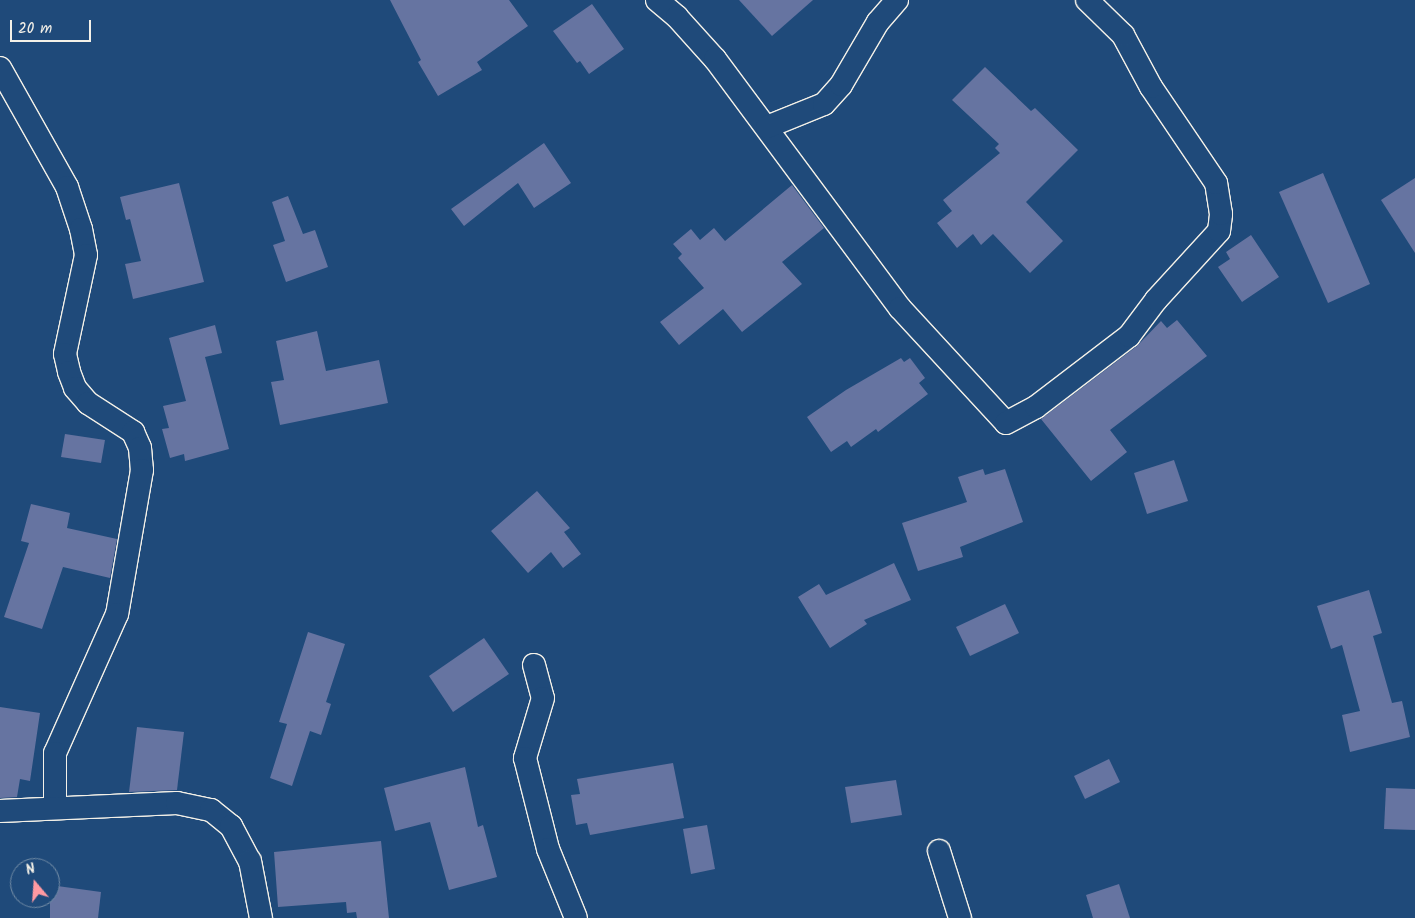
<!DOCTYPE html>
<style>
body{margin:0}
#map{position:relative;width:1415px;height:918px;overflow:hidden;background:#1f4a7a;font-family:Kalam,sans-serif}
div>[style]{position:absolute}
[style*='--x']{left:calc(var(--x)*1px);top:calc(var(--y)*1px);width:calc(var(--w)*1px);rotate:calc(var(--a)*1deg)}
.building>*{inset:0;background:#6674a1}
.roads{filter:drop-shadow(1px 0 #f4f1e8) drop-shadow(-1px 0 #f4f1e8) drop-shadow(0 1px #f4f1e8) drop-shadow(0 -1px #f4f1e8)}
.street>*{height:22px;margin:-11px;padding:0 11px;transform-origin:11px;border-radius:11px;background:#1f4a7a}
span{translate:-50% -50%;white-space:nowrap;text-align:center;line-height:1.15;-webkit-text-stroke:4px #1f4a7a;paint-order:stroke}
.north{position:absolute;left:10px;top:858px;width:50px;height:50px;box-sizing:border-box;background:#1f4a7a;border:1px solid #748da6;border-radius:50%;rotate:342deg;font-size:14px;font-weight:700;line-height:20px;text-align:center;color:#f4f1e8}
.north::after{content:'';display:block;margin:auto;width:18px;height:22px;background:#ff9aa2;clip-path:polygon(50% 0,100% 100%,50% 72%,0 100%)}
.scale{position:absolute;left:10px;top:20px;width:81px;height:22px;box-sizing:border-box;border:2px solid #f4f1e8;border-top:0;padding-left:6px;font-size:15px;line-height:18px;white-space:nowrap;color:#f4f1e8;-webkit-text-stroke:4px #1f4a7a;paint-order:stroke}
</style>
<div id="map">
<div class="building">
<i style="clip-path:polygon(390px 0,509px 0,528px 26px,477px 62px,482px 70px,438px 96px,418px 62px,421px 60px)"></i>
<i style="clip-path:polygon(739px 0,813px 0,772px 36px)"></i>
<i style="clip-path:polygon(592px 4px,624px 49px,589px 74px,580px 61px,577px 63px,553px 31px)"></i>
<i style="clip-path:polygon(985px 67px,1031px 111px,1035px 108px,1078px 150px,1026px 202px,1063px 241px,1030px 273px,993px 234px,981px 245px,973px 234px,957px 248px,937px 223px,952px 211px,943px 200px,1000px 153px,995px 148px,999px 144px,952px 100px)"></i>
<i style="clip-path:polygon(544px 143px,571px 183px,534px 208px,518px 183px,464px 226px,451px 209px)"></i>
<i style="clip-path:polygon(1323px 173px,1370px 284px,1328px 303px,1279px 192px)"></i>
<i style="clip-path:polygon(1415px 178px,1415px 253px,1381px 200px)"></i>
<i style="clip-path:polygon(179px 183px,204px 282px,133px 299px,125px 264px,141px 261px,130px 219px,126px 220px,120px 197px)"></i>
<i style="clip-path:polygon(792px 185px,824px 228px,782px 262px,802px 284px,742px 332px,723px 309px,679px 345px,660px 322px,704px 288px,678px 258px,682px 254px,673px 244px,691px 229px,700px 240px,714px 228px,725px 241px)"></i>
<i style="clip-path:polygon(288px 196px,303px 234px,315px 230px,328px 267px,286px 282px,273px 245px,285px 241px,272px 202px)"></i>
<i style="clip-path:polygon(1251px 235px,1279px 277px,1242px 302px,1218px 267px,1230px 259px,1226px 252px)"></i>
<i style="clip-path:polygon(1177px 320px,1207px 356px,1110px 430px,1127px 452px,1091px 481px,1041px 419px,1137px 346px,1161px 321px,1167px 328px)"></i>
<i style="clip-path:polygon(215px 325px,222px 353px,205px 357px,229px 449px,185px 461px,184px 454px,170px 458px,162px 429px,169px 428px,163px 406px,186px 401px,169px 338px)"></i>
<i style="clip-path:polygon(317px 331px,326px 371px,379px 360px,388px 403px,280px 425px,271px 382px,284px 380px,276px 341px)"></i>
<i style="clip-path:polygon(901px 358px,904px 362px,910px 358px,925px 378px,919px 383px,928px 394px,878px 432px,876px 429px,851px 447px,847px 441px,831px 452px,807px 417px,846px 390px)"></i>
<i style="clip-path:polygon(65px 434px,105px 440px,101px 463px,61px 457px)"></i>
<i style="clip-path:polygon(1174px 460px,1188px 501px,1147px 514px,1134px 473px)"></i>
<i style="clip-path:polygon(983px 469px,985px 475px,1005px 469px,1023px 522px,960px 547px,963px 557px,918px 571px,902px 523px,967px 502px,958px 477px)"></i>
<i style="clip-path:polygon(537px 491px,570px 528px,564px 532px,581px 554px,563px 568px,551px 552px,528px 573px,491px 531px)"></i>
<i style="clip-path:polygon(31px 504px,70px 513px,67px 528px,117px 539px,110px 578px,63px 567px,42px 629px,4px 617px,29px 543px,21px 541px)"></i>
<i style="clip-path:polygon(894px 563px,911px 600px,864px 620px,867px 624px,830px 648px,798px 597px,819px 584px,826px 595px)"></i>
<i style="clip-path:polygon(1369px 590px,1382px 633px,1373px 636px,1392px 703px,1402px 701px,1410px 737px,1350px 752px,1342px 715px,1360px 711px,1342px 645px,1331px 649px,1317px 606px)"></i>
<i style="clip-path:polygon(1005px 604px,1019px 633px,970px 656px,956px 627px)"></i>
<i style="clip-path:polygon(308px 632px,345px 644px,326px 702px,331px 704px,321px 735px,310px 731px,292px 786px,270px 778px,287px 724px,279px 722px)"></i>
<i style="clip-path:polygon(484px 638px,509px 674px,453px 712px,429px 676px)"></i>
<i style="clip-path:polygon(0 707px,40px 713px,30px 781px,20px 779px,17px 797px,0 798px)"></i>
<i style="clip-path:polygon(137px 727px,184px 732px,177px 790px,129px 792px)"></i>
<i style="clip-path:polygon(1109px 759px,1120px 782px,1085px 799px,1074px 776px)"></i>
<i style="clip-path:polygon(673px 763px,684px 818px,590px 835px,587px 823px,576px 825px,571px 795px,580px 794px,577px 779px)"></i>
<i style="clip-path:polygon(465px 767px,478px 827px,483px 825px,497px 877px,449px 890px,430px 822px,395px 831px,384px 788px)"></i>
<i style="clip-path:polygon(896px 780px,902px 815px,851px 823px,845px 787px)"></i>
<i style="clip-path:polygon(1386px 788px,1415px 789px,1415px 830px,1384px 829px)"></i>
<i style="clip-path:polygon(707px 825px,715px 869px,691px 874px,683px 829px)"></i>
<i style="clip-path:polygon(381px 841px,389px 918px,357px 918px,356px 912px,347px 913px,346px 902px,278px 907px,274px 852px)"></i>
<i style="clip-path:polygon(1119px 884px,1130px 918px,1093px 918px,1086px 895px)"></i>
<i style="clip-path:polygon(50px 885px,101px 892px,98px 918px,50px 918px)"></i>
</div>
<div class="roads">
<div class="street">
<i style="--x:657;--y:0;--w:26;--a:40"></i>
<i style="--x:677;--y:17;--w:57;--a:47.9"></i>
<i style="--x:715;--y:59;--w:310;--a:53.4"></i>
<i style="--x:900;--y:308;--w:156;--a:47.3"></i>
<i style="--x:1006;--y:423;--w:34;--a:-28"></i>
<i style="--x:1036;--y:407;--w:117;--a:-37.4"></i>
<i style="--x:1129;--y:336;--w:45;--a:-53.1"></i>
<i style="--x:1156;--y:300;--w:93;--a:-47.6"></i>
<i style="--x:1219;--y:231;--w:17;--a:-83"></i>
<i style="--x:1221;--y:214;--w:31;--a:-99"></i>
<i style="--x:1216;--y:183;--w:116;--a:-124.1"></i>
<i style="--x:1151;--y:87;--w:59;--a:-118.3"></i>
<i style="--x:1123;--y:35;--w:50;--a:-135.8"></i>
<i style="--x:0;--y:68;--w:137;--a:60.6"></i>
<i style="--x:67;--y:187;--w:44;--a:71.6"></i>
<i style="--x:81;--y:229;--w:26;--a:79"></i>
<i style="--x:86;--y:255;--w:101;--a:102"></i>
<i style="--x:65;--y:354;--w:18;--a:77"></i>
<i style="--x:69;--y:372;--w:17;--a:69"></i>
<i style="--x:75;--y:388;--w:20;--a:49"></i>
<i style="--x:88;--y:403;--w:54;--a:32.8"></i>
<i style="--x:133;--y:432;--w:17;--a:66"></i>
<i style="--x:140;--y:448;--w:22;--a:85"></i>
<i style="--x:142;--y:470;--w:146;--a:99.8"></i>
<i style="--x:117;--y:614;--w:152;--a:114"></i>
<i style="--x:55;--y:753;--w:55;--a:90"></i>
<i style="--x:767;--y:127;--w:61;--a:-22"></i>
<i style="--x:824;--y:104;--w:25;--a:-48"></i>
<i style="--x:841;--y:85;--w:73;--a:-59.6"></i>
<i style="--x:878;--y:22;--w:29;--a:-49"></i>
<i style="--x:534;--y:665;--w:34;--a:75"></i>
<i style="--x:543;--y:698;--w:63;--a:106.7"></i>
<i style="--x:525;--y:758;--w:94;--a:75.8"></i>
<i style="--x:548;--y:849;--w:74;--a:67.9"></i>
<i style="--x:0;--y:811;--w:177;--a:-2.6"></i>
<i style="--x:177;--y:803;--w:35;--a:12"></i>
<i style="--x:211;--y:810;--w:26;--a:39"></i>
<i style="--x:231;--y:826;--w:40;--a:62"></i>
<i style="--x:250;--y:861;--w:58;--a:79.1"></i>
<i style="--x:939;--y:851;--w:70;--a:72.6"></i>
</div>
</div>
<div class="north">N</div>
<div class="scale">20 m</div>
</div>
